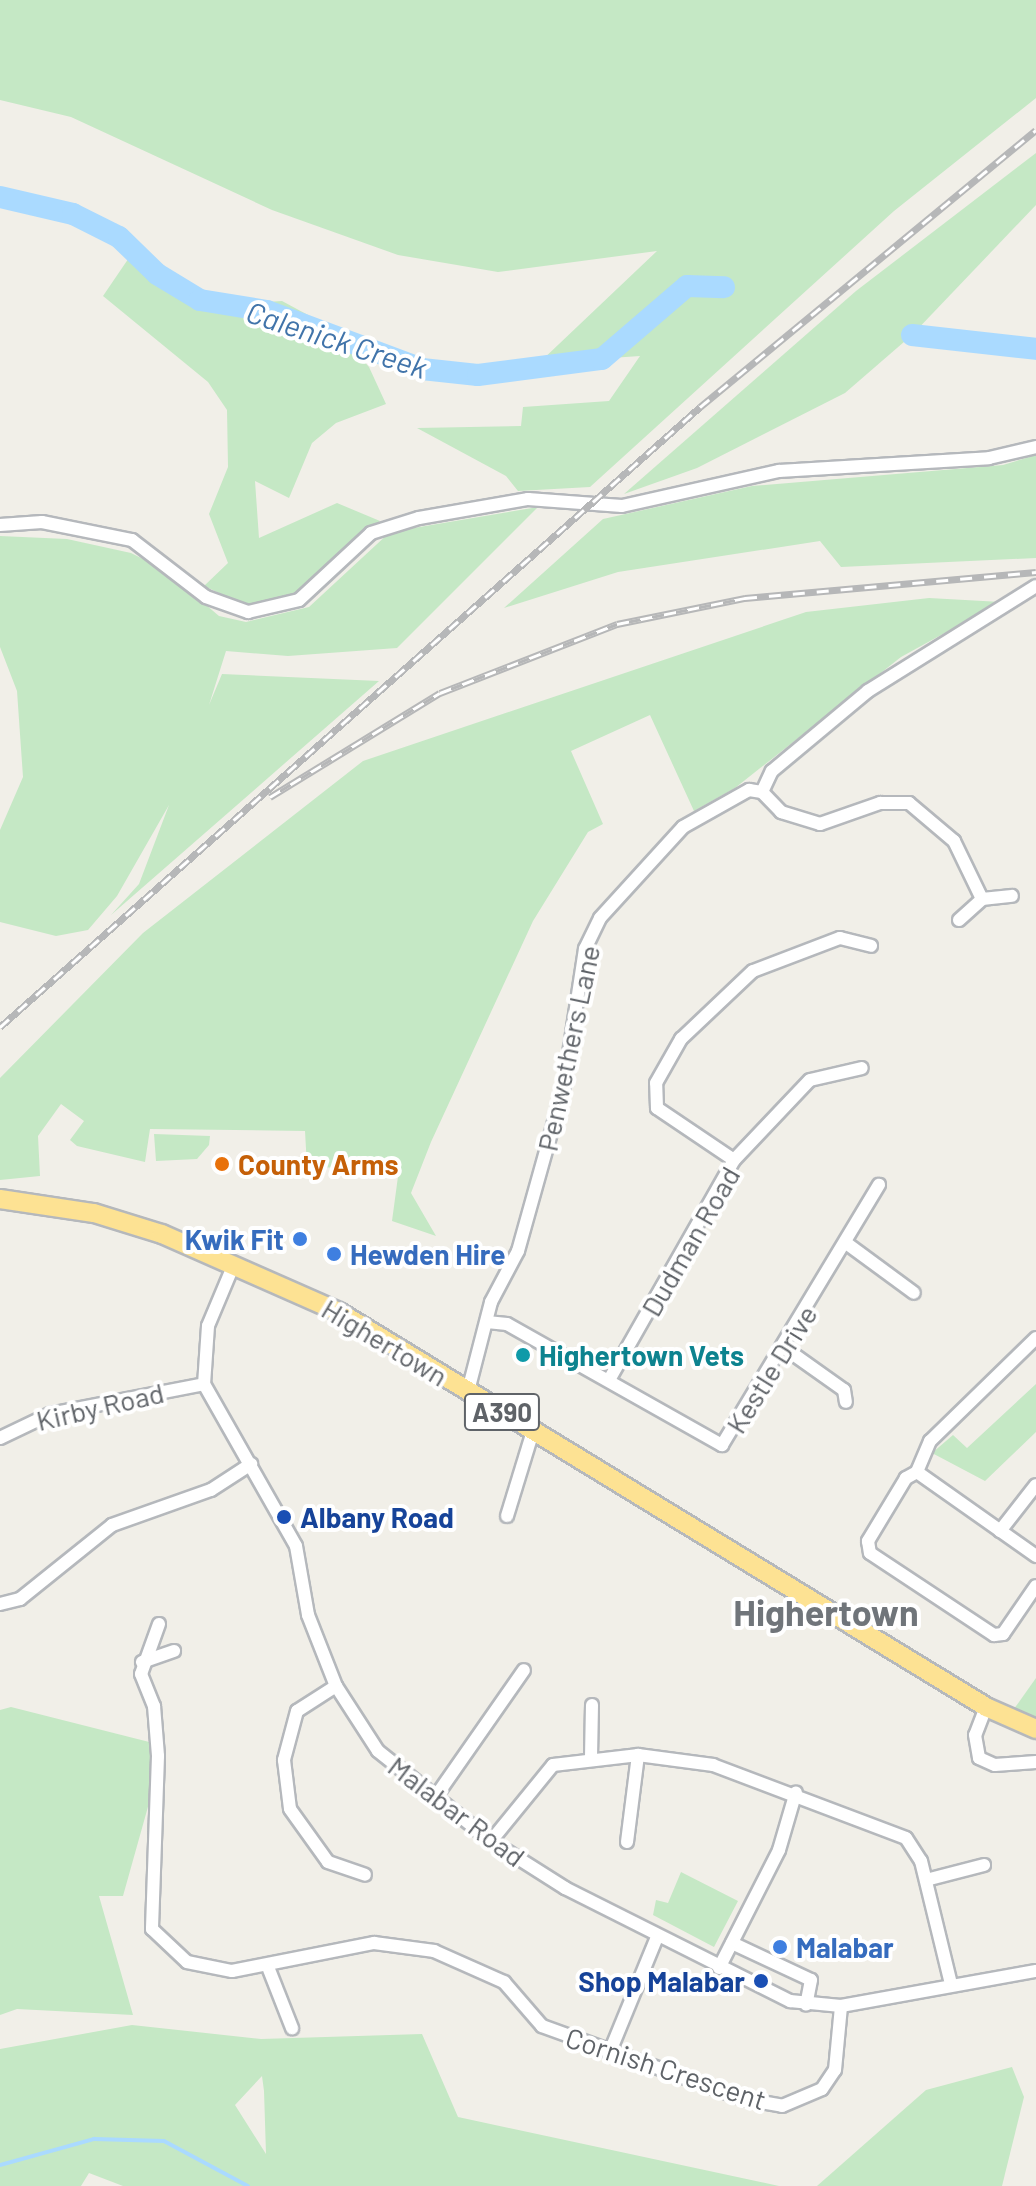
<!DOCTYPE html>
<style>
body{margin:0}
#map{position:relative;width:1036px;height:2186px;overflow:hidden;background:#f1efe8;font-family:Barlow,sans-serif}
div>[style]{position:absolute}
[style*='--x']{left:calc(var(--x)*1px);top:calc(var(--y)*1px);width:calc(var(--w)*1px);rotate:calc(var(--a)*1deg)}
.green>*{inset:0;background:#c5e8c5}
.stream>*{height:4px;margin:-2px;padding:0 2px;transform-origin:2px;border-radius:2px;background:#aadaff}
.river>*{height:22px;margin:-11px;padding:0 11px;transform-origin:11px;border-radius:11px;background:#aadaff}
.roads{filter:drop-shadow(2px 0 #b5b8bc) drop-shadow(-2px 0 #b5b8bc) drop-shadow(0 2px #b5b8bc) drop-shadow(0 -2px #b5b8bc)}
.minor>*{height:12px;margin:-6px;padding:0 6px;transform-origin:6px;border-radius:6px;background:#fff}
.highway>*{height:18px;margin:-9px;padding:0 9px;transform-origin:9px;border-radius:9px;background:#fde293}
.rail>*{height:7px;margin-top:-3.5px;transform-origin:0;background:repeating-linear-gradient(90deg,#fff 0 12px,#b6b7b8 0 24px);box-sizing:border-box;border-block:2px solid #b6b7b8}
.dots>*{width:22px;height:22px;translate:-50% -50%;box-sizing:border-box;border:4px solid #fff;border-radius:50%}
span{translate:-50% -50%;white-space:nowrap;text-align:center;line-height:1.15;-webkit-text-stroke:8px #fff;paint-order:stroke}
.shield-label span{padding:2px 6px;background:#fff;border:2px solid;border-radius:6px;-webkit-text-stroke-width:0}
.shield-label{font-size:26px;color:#5f6368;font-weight:700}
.street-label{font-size:28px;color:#5f6368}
.food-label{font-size:28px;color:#c56008;font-weight:700}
.left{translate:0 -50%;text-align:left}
.shop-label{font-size:28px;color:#366cbe;font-weight:700}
.right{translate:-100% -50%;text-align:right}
.culture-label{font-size:28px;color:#0d838f;font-weight:700}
.transit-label{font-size:28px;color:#164399;font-weight:700}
.water-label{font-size:30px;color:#4174aa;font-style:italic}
.district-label{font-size:36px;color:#70757a;font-weight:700}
</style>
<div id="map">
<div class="green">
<i style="clip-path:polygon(0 0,1036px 0,1036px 98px,894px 211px,590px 487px,518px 491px,506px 476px,417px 428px,521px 426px,523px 407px,609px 401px,640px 356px,539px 363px,657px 251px,498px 272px,398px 255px,272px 210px,71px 117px,0 100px)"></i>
<i style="clip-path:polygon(1036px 153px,1036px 205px,912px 335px,845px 393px,697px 468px,624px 494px,856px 291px)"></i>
<i style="clip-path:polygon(137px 246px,189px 286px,236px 304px,282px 301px,336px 330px,369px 367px,386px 404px,336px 423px,312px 443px,289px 498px,255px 481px,259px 538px,337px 503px,380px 521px,295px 595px,245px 605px,204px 586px,228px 563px,209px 514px,228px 467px,227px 410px,208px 382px,103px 296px)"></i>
<i style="clip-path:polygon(1036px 455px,1036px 558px,841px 567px,820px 541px,618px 572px,504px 608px,603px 519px,752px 486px,1003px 465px)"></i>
<i style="clip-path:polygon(538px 507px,397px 648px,288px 656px,226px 651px,209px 705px,222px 674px,379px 681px,111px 915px,139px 884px,169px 805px,117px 896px,88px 930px,56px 936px,0 922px,0 830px,23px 777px,17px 691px,0 647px,0 536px,67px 539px,131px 553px,165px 570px,219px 616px,246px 622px,309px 607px,390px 532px)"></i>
<i style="clip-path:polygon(929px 598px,1001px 602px,901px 657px,735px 788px,694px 811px,650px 715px,571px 751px,603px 824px,588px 832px,533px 921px,431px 1142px,411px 1193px,436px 1236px,392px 1221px,399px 1169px,307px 1167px,305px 1131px,150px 1129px,145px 1162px,77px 1146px,70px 1140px,84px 1121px,61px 1104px,38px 1136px,40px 1176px,0 1180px,0 1078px,143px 933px,363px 761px,806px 612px)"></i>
<i style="clip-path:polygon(154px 1134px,210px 1136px,209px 1145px,197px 1159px,156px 1161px)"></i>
<i style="clip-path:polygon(1036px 1384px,1036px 1432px,985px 1481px,932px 1453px,953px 1435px,967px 1448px)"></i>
<i style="clip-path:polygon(1036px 1678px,1036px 1717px,1032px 1718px,1014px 1709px)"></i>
<i style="clip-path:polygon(11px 1707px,165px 1746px,123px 1896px,99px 1896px,133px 2015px,17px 2009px,0 2015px,0 1710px)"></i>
<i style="clip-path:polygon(681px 1872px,738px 1901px,714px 1947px,653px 1915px,656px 1900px,668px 1903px)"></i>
<i style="clip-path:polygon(evenodd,132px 2025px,261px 2039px,422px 2034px,458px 2117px,779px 2186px,123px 2186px,89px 2173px,81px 2186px,0 2186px,0 2049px,132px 2025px,262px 2076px,264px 2091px,266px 2154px,235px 2105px,262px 2076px)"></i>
<i style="clip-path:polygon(1012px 2067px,1024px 2097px,1002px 2186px,817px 2186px,926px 2090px)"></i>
</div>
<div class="stream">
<i style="--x:0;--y:2165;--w:98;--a:-15.5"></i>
<i style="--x:94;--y:2139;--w:70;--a:1.6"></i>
<i style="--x:164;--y:2141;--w:95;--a:28.2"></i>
</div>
<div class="river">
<i style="--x:0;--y:197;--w:75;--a:13.1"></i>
<i style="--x:73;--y:214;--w:51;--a:26.6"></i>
<i style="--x:119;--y:237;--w:53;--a:44.2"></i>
<i style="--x:157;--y:274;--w:50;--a:31.2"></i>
<i style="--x:200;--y:300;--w:68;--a:9.3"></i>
<i style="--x:267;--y:311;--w:165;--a:20.5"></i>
<i style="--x:422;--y:369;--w:56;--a:6.1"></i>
<i style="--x:478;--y:375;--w:125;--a:-7.4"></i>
<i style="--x:602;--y:359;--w:112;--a:-40.7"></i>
<i style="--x:687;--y:286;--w:37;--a:2"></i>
<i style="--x:912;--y:335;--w:125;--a:6.4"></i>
</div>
<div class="roads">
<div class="minor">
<i style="--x:0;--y:525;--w:42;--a:-4.1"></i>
<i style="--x:42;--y:522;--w:92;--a:11.3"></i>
<i style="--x:132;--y:540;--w:93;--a:37.6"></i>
<i style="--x:206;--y:597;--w:45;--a:19.7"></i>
<i style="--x:248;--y:612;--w:52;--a:-13.2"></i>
<i style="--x:299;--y:600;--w:98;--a:-42.9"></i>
<i style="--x:371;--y:533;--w:50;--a:-17.4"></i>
<i style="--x:419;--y:518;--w:111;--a:-9.9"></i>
<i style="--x:528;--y:499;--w:94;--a:4.3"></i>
<i style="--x:622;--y:506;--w:161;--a:-12.6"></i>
<i style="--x:779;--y:471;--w:210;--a:-3.5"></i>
<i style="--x:989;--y:458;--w:48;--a:-13.2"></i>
<i style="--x:762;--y:792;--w:28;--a:46"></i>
<i style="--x:781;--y:812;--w:41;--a:17.1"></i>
<i style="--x:820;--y:824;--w:64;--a:-19.3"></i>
<i style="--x:880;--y:803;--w:29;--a:0"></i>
<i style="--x:909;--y:803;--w:59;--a:40.2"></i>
<i style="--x:954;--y:841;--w:64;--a:64.2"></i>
<i style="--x:959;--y:920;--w:31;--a:-42"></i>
<i style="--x:982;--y:899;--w:30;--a:-6"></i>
<i style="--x:734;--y:1160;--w:93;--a:-146"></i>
<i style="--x:657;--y:1108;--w:25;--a:-92"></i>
<i style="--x:656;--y:1083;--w:51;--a:-60.4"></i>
<i style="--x:681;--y:1039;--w:99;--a:-43.4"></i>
<i style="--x:753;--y:971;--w:93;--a:-20.8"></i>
<i style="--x:840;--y:938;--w:32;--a:14"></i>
<i style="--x:846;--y:1243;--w:84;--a:36.3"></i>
<i style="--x:234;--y:1264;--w:67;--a:112.8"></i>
<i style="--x:208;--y:1326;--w:58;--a:93.9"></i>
<i style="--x:204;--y:1384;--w:186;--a:60.4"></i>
<i style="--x:296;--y:1546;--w:70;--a:80.1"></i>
<i style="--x:308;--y:1615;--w:76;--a:68.5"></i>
<i style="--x:336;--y:1686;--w:77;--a:57.1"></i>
<i style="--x:378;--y:1751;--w:144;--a:38.5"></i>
<i style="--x:491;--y:1841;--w:88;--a:32.4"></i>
<i style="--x:565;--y:1888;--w:252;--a:26.7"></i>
<i style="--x:790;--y:2001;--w:51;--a:5.6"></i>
<i style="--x:841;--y:2006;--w:198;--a:-10.2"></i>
<i style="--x:487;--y:1322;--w:20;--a:6"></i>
<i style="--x:507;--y:1324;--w:247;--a:29.4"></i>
<i style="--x:722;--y:1445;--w:304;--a:-58.9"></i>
<i style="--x:1036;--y:1338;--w:148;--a:135.8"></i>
<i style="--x:930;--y:1441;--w:34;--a:113"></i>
<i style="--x:917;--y:1472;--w:146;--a:35.2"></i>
<i style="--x:786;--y:1349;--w:71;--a:35.3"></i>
<i style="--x:844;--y:1390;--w:12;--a:81"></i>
<i style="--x:609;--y:1380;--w:253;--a:-60.4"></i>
<i style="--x:734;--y:1160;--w:110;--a:-46.5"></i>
<i style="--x:810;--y:1080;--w:53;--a:-13"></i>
<i style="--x:468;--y:1391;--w:92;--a:-75.5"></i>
<i style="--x:491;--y:1302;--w:58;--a:-62.1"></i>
<i style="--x:518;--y:1251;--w:171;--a:-74.4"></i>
<i style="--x:564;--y:1086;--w:139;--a:-81.3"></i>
<i style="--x:585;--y:949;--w:34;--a:-64"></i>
<i style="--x:600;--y:918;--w:123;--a:-47.6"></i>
<i style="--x:683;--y:827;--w:76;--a:-29.3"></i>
<i style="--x:749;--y:790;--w:13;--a:9"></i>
<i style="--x:762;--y:792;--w:23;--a:-65"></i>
<i style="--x:772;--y:771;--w:125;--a:-39.8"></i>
<i style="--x:868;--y:691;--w:198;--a:-32"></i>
<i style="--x:0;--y:1438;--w:55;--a:-25.6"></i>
<i style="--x:50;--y:1414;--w:157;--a:-11"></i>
<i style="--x:917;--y:1472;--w:13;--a:151"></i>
<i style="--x:906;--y:1478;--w:74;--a:121.1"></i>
<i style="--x:868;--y:1541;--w:12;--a:81"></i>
<i style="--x:870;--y:1553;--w:149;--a:33.5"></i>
<i style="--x:994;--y:1635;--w:9;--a:-6"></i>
<i style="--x:1003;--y:1634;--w:58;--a:-55.5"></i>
<i style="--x:507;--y:1516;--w:89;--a:-73"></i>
<i style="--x:1000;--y:1531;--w:58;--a:-52"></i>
<i style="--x:0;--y:1604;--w:21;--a:-14"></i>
<i style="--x:20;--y:1599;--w:118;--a:-38.8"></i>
<i style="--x:112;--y:1525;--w:105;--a:-19.5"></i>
<i style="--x:211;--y:1490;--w:48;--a:-33"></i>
<i style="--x:159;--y:1624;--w:53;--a:109.8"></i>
<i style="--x:141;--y:1674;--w:35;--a:68"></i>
<i style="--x:154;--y:1706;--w:50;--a:85.4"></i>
<i style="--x:158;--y:1756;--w:173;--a:92"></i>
<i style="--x:152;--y:1929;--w:48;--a:43.3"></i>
<i style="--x:187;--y:1962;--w:46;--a:11.3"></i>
<i style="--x:232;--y:1971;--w:145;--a:-11.2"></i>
<i style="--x:374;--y:1943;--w:61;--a:7.6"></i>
<i style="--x:434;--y:1951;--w:77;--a:23.9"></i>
<i style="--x:504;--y:1982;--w:58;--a:49.2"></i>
<i style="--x:542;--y:2026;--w:215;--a:19.9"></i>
<i style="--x:744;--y:2099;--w:39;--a:10"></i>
<i style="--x:782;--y:2106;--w:43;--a:-23"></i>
<i style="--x:822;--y:2089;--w:23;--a:-56"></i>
<i style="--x:835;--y:2070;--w:64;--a:-84.6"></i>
<i style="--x:142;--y:1662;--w:34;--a:-19"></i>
<i style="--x:336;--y:1686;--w:46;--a:147.3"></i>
<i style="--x:297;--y:1711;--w:51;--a:104.9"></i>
<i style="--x:284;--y:1760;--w:49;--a:83"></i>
<i style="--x:290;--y:1809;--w:65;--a:54.4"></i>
<i style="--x:328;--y:1862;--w:39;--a:19"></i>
<i style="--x:986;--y:1707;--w:30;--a:111"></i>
<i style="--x:975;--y:1735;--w:23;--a:80"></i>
<i style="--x:979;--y:1758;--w:17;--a:24"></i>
<i style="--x:995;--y:1765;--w:41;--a:-4.2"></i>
<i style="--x:591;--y:1757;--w:52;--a:-88.9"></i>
<i style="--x:434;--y:1799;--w:157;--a:-55.1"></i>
<i style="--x:491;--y:1841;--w:98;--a:-50.8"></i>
<i style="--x:553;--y:1765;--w:86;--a:-6.7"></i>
<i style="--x:638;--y:1755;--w:76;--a:7.6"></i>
<i style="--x:713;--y:1765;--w:206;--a:20.7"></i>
<i style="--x:906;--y:1838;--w:27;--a:57"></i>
<i style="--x:921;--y:1861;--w:127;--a:76.3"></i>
<i style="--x:627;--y:1842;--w:88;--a:-82.8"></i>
<i style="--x:926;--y:1880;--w:60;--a:-14.5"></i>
<i style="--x:732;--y:1943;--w:87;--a:25.1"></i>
<i style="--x:811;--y:1980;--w:25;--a:101"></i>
<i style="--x:268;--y:1967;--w:66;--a:68.5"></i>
<i style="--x:719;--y:1968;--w:132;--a:-63"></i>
<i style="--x:779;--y:1850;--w:60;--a:-73.7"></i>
<i style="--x:609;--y:2054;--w:126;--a:-67.7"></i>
</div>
<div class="highway">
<i style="--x:0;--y:1199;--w:95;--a:8.5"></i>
<i style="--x:94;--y:1213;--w:71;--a:17.2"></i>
<i style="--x:162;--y:1234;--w:193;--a:23.8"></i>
<i style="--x:339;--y:1312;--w:758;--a:31.4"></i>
<i style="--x:986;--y:1707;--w:55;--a:23.7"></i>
</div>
</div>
<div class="rail">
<i style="--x:270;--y:797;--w:199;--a:-31.5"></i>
<i style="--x:440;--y:693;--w:190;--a:-21.3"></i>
<i style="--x:617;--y:624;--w:131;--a:-11.5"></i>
<i style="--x:745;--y:598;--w:292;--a:-5.1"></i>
<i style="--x:0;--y:1027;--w:935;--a:-41.53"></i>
<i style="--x:700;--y:407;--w:435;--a:-39.5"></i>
</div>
<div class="dots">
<i style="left:222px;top:1164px;background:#e8710a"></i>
<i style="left:300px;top:1239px;background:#3f7fe0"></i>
<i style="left:334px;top:1254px;background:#3f7fe0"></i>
<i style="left:523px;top:1355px;background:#0f9aa8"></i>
<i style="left:284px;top:1517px;background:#1a4fb4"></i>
<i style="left:780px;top:1947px;background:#3f7fe0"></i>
<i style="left:761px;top:1981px;background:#1a4fb4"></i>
</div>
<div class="shield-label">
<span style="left:502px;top:1412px">A390</span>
</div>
<div class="street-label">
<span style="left:568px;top:1048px;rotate:-78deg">Penwethers Lane</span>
<span style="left:690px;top:1241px;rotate:-60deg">Dudman Road</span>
<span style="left:385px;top:1342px;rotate:31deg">Highertown</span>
<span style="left:771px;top:1369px;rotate:-58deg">Kestle Drive</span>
<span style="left:100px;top:1406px;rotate:-13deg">Kirby Road</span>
<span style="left:457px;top:1811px;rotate:37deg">Malabar Road</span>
<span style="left:666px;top:2068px;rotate:18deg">Cornish Crescent</span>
</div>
<div class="food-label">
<span class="left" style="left:238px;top:1164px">County Arms</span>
</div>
<div class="shop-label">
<span class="right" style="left:284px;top:1239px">Kwik Fit</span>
<span class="left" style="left:350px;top:1254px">Hewden Hire</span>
<span class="left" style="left:796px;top:1947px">Malabar</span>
</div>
<div class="culture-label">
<span class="left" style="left:539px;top:1355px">Highertown Vets</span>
</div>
<div class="transit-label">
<span class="left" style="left:300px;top:1517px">Albany Road</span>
<span class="right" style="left:745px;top:1981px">Shop Malabar</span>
</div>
<div class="water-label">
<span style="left:337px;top:339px;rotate:18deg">Calenick Creek</span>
</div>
<div class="district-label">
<span style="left:826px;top:1612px">Highertown</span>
</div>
</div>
